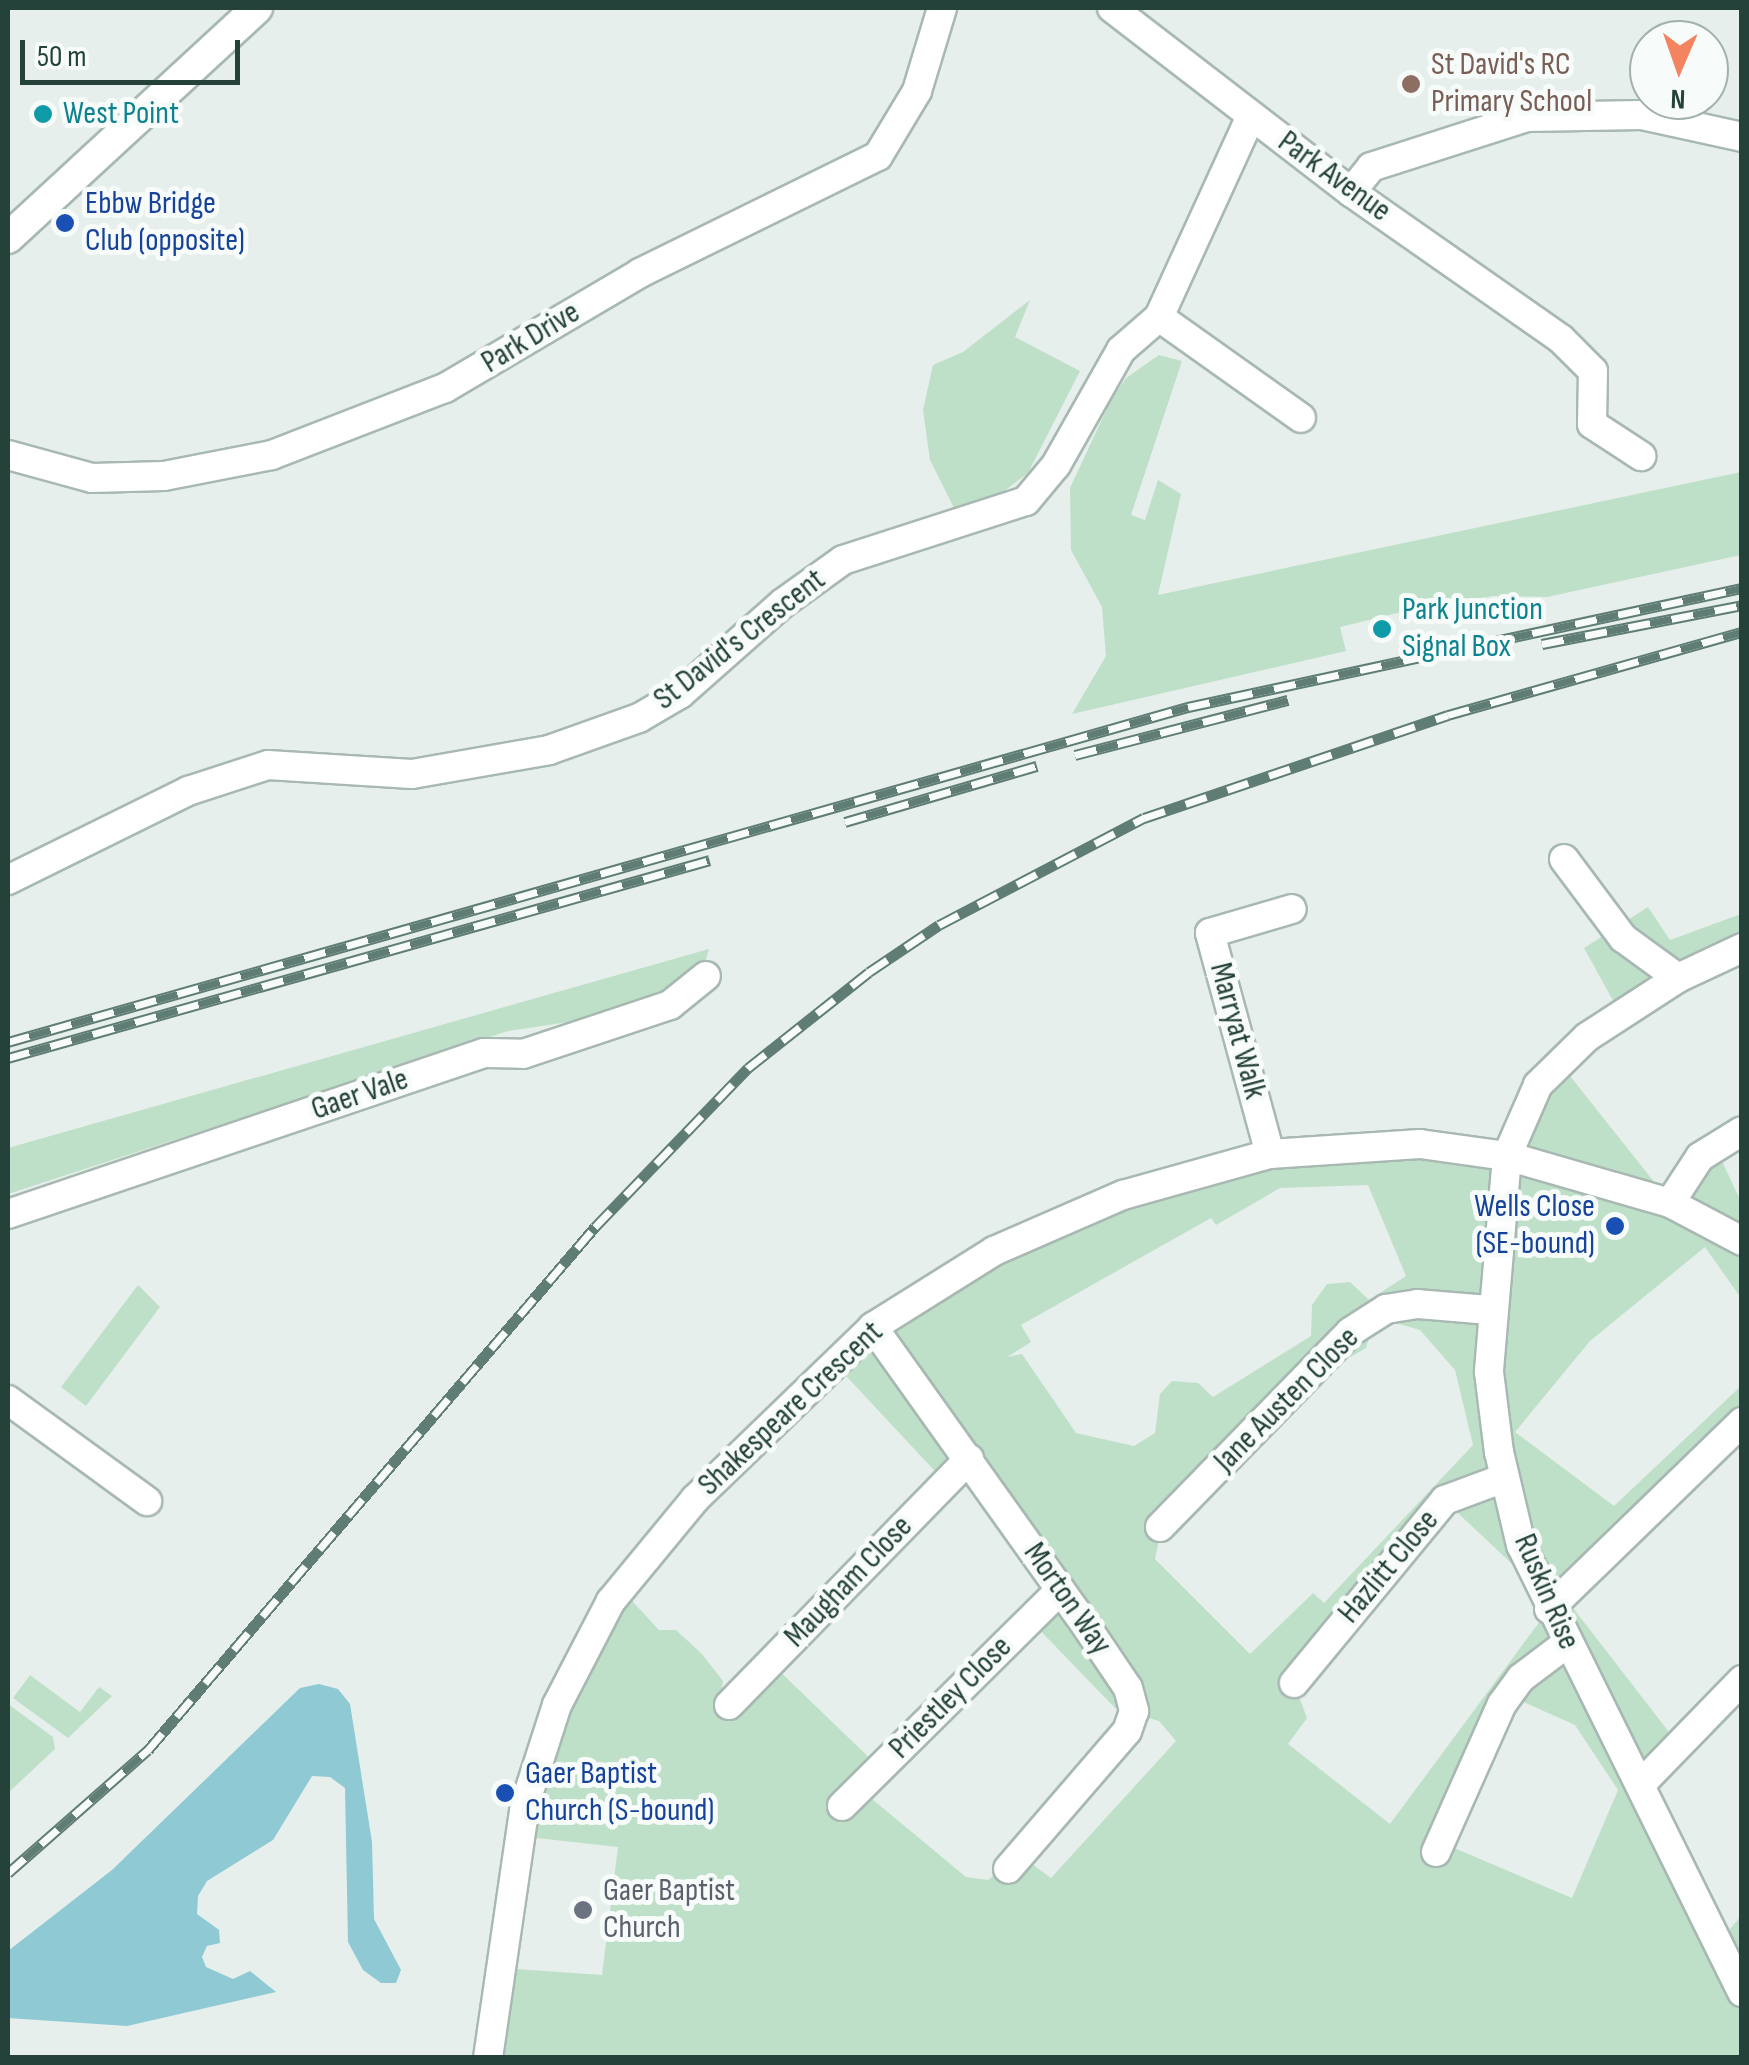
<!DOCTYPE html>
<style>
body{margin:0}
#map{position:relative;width:1749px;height:2065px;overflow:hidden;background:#e6efeb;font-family:"Sofia Sans Condensed",sans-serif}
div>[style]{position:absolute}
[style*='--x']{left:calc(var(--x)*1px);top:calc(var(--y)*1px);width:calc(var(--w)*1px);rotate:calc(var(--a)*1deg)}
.green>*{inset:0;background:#bfe0c8}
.water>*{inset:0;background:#8ec9d4}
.roads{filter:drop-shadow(2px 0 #a8b8b2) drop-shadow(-2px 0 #a8b8b2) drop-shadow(0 2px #a8b8b2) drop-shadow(0 -2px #a8b8b2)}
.minor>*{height:28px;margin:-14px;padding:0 14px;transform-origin:14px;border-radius:14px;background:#fff}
.secondary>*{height:30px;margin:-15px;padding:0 15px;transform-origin:15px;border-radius:15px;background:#fff}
.rail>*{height:11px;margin-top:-5.5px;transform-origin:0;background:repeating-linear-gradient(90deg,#f7fbf9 0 22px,#5f7d75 0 44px);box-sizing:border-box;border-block:2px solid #5f7d75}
.dots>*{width:28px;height:28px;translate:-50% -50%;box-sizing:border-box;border:5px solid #f7fbf9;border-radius:50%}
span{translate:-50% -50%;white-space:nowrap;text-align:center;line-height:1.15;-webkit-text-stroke:10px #f7fbf9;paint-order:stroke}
.education-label{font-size:32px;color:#785e54}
.left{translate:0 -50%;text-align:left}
.culture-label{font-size:32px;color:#0d838f}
.street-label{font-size:32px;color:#24423a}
.transit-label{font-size:32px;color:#164399}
.right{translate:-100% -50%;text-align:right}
.worship-label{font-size:32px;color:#5b616d}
.frame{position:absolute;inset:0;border:10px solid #24423a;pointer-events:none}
.north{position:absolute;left:1629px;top:20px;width:100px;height:100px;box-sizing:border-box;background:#f7fbf9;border:2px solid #a3b1ad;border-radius:50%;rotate:182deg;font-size:28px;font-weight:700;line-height:40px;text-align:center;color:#24423a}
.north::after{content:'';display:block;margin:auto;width:35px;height:45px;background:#f4845f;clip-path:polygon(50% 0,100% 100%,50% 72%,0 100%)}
.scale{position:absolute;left:20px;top:40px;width:220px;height:45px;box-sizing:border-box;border:5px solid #24423a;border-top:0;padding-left:12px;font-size:30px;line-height:35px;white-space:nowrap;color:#24423a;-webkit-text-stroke:8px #f7fbf9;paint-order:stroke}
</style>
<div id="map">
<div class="green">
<i style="clip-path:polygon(1030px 300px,1015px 337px,1080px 371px,1028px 473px,999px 495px,955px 510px,930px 460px,923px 410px,933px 365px,963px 352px)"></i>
<i style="clip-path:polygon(1159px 355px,1182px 361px,1131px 515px,1145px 520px,1158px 480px,1181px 494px,1158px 595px,1741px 472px,1741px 555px,1547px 597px,1494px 596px,1418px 608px,1340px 627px,1346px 651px,1072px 714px,1106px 656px,1102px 607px,1071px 550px,1070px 488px,1111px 400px,1126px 378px)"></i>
<i style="clip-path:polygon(1648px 907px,1670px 940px,1741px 914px,1741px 948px,1621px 1015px,1584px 948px)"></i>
<i style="clip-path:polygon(709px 949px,705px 963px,669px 988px,582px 1020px,508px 1031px,8px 1194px,8px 1148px)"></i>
<i style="clip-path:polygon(evenodd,1559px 1062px,1670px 1202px,1715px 1146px,1741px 1202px,1741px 1298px,1705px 1247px,1590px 1341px,1515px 1432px,1614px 1506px,1741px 1386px,1741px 1422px,1563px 1595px,1679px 1745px,1641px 1784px,1716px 1945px,1741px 1916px,1741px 2057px,488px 2058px,499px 1968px,602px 1975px,618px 1847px,519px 1836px,525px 1804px,621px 1589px,659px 1630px,676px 1630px,702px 1654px,723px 1681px,721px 1696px,770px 1662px,882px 1770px,860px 1789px,966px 1877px,988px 1880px,1020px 1855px,1051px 1878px,1176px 1741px,1159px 1721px,1115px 1708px,1030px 1620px,1060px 1589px,970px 1460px,946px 1483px,834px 1363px,994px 1251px,1270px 1154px,1507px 1156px,1559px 1062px,1368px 1185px,1406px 1276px,1369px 1300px,1350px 1282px,1327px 1284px,1312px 1305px,1311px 1336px,1213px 1397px,1198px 1383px,1172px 1381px,1160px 1394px,1155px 1433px,1134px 1446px,1076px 1433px,1022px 1354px,1007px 1357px,1031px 1342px,1021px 1325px,1211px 1218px,1216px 1225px,1280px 1188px,1368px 1185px,1559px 1062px,1375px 1317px,1420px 1330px,1455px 1370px,1473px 1445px,1324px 1603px,1313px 1593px,1250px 1654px,1155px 1559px,1159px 1540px,1328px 1355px,1347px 1359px,1366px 1348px,1375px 1317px,1559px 1062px,1445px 1501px,1541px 1591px,1549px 1609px,1390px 1824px,1288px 1744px,1307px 1718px,1294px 1683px,1445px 1501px,1559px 1062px,1508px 1695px,1575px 1725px,1618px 1790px,1572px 1898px,1440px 1842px,1508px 1695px)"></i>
<i style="clip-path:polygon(138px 1285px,160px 1307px,86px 1406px,61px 1387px)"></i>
<i style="clip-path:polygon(30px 1675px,80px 1712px,99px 1687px,112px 1696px,68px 1738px,13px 1698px)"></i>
<i style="clip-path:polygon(8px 1704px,53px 1737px,55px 1749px,8px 1793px)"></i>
</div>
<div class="water">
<i style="clip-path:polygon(319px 1684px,338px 1689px,350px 1704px,372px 1842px,374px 1919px,401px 1970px,396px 1983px,381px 1983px,363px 1970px,348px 1942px,345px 1788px,330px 1777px,312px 1776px,273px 1840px,207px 1881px,198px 1896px,197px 1914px,219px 1930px,220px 1943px,207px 1946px,202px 1957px,206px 1967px,233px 1979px,250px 1971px,276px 1992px,127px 2026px,8px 2018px,8px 1951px,112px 1870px,300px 1688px)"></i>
</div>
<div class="roads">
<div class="minor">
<i style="--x:1112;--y:8;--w:302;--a:37.6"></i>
<i style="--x:1351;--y:192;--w:256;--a:35"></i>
<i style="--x:1561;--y:339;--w:45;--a:45"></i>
<i style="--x:1593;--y:371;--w:53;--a:91.1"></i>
<i style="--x:1592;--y:424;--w:59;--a:33.1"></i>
<i style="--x:1351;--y:192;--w:32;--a:-51"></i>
<i style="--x:1371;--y:167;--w:164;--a:-17.8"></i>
<i style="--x:1527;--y:117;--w:115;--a:-1"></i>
<i style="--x:1642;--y:115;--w:102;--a:12.4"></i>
<i style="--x:1159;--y:317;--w:174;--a:35.4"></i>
<i style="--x:8;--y:455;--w:87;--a:15.3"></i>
<i style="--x:92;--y:478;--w:72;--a:-1.6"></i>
<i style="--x:164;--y:476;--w:110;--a:-11"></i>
<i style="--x:272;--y:455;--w:186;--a:-21.2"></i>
<i style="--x:445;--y:388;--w:226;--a:-30.5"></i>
<i style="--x:640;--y:273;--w:265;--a:-26.2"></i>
<i style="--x:878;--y:156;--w:76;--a:-59"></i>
<i style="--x:917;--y:91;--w:87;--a:-73.2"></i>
<i style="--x:1564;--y:859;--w:99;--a:53.2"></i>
<i style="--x:1623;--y:938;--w:68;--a:36"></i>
<i style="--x:8;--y:880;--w:201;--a:-26.3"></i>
<i style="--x:188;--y:791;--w:84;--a:-18"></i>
<i style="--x:268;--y:765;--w:144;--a:3.6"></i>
<i style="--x:412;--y:774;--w:139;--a:-9.9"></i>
<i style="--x:549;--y:750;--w:96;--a:-19.6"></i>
<i style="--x:639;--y:718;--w:48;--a:-30.3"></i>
<i style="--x:680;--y:694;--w:137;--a:-41.5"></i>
<i style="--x:783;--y:603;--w:74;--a:-35.6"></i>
<i style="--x:843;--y:560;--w:192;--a:-17.9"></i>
<i style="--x:1026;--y:501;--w:47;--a:-50.2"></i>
<i style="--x:1056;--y:465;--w:132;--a:-60.5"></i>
<i style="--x:1121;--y:350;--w:50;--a:-41"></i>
<i style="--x:1159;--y:317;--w:221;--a:-65.4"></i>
<i style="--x:1742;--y:948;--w:71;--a:154.9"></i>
<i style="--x:1678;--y:978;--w:108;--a:147"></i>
<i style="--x:1587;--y:1037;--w:69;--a:135.6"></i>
<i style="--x:1538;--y:1085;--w:77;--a:113.6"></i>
<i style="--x:1507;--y:1156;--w:217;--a:94.8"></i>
<i style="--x:1489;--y:1372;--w:81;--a:82.9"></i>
<i style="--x:1499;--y:1452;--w:96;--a:76.7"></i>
<i style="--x:1521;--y:1545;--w:499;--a:63.7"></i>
<i style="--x:1270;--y:1154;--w:229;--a:-105.2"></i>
<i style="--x:1210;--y:933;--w:85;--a:-16.3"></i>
<i style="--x:1670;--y:1203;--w:55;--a:-56.9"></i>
<i style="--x:1700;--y:1157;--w:49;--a:-31.8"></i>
<i style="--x:8;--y:1214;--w:502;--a:-18.69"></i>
<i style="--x:484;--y:1053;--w:39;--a:1"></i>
<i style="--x:523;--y:1054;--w:155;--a:-18.4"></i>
<i style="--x:670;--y:1005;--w:46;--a:-38.9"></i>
<i style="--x:873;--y:1327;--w:353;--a:54.5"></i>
<i style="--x:1078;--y:1614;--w:89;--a:56"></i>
<i style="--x:1128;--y:1688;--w:24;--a:75"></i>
<i style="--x:1134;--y:1711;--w:21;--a:109"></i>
<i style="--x:1127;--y:1731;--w:182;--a:130.8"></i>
<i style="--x:8;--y:1400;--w:172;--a:36"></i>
<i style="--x:1160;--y:1527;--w:272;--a:-45.7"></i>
<i style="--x:1350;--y:1332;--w:43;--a:-32.6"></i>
<i style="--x:1386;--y:1309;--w:32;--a:-9"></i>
<i style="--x:1418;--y:1304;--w:72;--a:4.8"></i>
<i style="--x:1549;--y:1609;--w:269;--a:-44.1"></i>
<i style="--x:1294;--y:1683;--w:237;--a:-50.5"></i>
<i style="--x:1445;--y:1500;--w:63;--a:-20.4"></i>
<i style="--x:729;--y:1705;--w:344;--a:-45.7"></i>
<i style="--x:1641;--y:1784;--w:145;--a:-45.8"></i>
<i style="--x:842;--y:1806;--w:307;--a:-44.7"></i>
<i style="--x:1436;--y:1852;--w:162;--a:-66"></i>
<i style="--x:1502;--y:1704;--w:32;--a:-54"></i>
<i style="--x:1521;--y:1678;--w:56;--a:-37.1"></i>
<i style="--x:488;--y:2058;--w:257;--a:-81.7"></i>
<i style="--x:525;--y:1804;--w:104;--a:-72.1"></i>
<i style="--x:557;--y:1705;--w:117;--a:-62.6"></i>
<i style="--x:611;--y:1601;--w:132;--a:-50.5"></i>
<i style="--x:695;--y:1499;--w:248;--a:-44"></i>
<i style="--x:873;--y:1327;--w:143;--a:-32.1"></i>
<i style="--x:994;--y:1251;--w:141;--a:-23.5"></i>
<i style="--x:1123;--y:1195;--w:153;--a:-15.6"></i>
<i style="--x:1270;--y:1154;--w:150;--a:-3.8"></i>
<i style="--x:1420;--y:1144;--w:88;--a:7.9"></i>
<i style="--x:1507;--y:1156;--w:170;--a:16.1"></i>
<i style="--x:1670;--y:1203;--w:81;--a:27.8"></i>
</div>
<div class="secondary">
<i style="--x:8;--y:238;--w:339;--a:-42.7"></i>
</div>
</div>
<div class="rail">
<i style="--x:1542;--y:644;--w:204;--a:-11"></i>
<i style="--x:1075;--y:755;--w:220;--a:-14.5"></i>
<i style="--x:845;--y:822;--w:200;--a:-16.3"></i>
<i style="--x:8;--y:1042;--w:1227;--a:-15.85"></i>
<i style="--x:1188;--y:707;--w:567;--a:-12.12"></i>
<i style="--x:8;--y:1058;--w:729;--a:-15.75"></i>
<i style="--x:8;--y:1873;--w:186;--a:-41.3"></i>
<i style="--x:148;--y:1750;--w:688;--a:-49.48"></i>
<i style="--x:595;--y:1227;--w:221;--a:-46.1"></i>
<i style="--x:748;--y:1068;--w:154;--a:-38.4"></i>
<i style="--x:869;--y:972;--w:84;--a:-33.9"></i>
<i style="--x:939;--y:925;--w:231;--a:-27.6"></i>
<i style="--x:1144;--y:818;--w:321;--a:-18.7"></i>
<i style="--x:1448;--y:715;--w:305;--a:-15.8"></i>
</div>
<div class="dots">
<i style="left:1411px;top:84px;background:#8d6e63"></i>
<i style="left:43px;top:114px;background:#0f9aa8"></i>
<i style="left:65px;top:223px;background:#1a4fb4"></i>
<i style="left:1382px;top:629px;background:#0f9aa8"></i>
<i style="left:1615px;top:1226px;background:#1a4fb4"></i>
<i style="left:505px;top:1793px;background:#1a4fb4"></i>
<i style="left:583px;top:1910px;background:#6b7280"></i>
</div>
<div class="education-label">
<span class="left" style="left:1431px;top:84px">St David's RC<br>Primary School</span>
</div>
<div class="culture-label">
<span class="left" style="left:63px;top:114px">West Point</span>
<span class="left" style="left:1402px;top:629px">Park Junction<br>Signal Box</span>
</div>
<div class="street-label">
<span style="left:1334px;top:177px;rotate:36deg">Park Avenue</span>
<span style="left:531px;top:338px;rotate:-31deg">Park Drive</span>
<span style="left:740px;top:640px;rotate:-38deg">St David's Crescent</span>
<span style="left:1237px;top:1031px;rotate:75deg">Marryat Walk</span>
<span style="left:360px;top:1095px;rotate:-19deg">Gaer Vale</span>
<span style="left:1287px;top:1400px;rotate:-45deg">Jane Austen Close</span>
<span style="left:791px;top:1409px;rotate:-43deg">Shakespeare Crescent</span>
<span style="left:1389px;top:1567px;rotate:-50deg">Hazlitt Close</span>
<span style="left:849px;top:1582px;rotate:-46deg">Maugham Close</span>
<span style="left:1546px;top:1592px;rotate:67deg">Ruskin Rise</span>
<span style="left:1067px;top:1599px;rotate:55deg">Morton Way</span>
<span style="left:951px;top:1698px;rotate:-45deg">Priestley Close</span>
</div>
<div class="transit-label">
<span class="left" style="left:85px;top:223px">Ebbw Bridge<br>Club (opposite)</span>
<span class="right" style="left:1595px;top:1226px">Wells Close<br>(SE-bound)</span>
<span class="left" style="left:525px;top:1793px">Gaer Baptist<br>Church (S-bound)</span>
</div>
<div class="worship-label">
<span class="left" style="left:603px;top:1910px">Gaer Baptist<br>Church</span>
</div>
<div class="frame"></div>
<div class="north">N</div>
<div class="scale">50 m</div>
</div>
